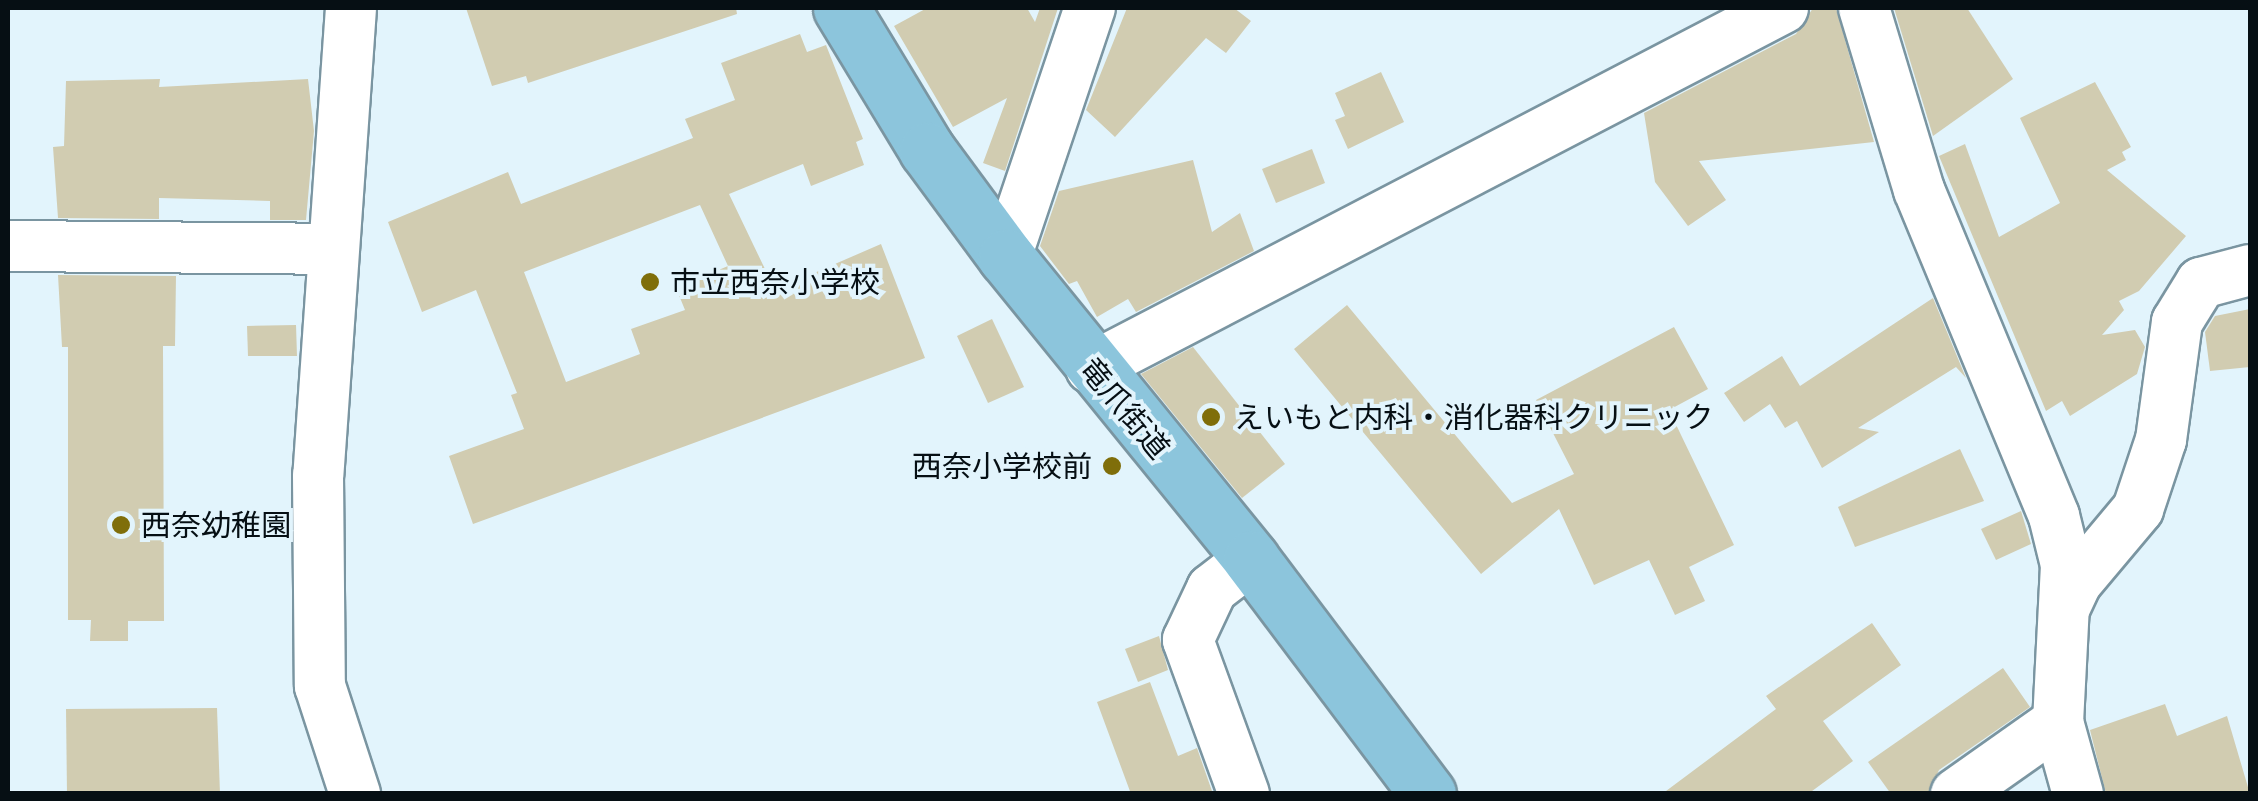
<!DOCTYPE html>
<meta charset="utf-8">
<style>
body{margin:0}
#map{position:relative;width:2258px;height:801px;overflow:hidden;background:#e2f4fc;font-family:"Asap Condensed","Noto Sans JP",sans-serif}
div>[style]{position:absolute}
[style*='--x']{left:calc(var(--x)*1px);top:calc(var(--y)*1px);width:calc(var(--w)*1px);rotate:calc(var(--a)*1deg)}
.building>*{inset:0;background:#d1ccb1}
.roads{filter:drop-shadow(2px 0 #7a95a1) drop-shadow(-2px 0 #7a95a1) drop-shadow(0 2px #7a95a1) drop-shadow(0 -2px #7a95a1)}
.minor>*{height:50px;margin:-25px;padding:0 25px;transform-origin:25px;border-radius:25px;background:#fff}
.major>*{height:55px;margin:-27.5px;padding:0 27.5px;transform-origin:27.5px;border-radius:27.5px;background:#8cc5dc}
.dots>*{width:28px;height:28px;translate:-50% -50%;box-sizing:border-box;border:5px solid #e2f4fc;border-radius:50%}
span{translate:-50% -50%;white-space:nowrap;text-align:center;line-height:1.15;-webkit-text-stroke:8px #e2f4fc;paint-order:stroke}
.poi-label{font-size:30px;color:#060f14}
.left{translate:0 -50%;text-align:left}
.right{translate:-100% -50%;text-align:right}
.street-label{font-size:30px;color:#060f14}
.frame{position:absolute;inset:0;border:10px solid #060f14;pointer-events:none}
</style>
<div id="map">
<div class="building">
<i style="clip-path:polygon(466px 8px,736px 8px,737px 14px,528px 83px,526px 76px,492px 86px)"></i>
<i style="clip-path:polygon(927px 8px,1027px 8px,1035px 22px,1040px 8px,1058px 8px,1005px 171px,983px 163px,1007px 98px,953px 127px,894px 26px)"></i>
<i style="clip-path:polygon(1127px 8px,1234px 8px,1251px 21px,1226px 53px,1206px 38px,1115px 137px,1086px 110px)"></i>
<i style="clip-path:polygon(1813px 8px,1836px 8px,1874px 142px,1699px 161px,1726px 200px,1688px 226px,1655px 182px,1644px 113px,1796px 34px)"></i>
<i style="clip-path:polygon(1894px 8px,1967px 8px,2013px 79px,1933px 136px)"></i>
<i style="clip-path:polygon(evenodd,800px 34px,807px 52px,826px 45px,863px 139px,856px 142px,864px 165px,811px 186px,803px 164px,729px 194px,775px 290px,881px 244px,925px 358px,473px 524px,449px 456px,524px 429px,511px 395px,517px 393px,476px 290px,422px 312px,388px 222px,508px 172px,521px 204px,693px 138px,685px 119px,735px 100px,721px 63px,800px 34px,700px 205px,728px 266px,676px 288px,685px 310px,631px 329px,640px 354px,566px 382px,524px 272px,700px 205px)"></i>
<i style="clip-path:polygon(1381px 72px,1404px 122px,1348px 149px,1335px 120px,1345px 116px,1335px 93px)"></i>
<i style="clip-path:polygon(160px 79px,159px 87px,308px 79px,314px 131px,306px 220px,270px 220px,270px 201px,159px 198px,159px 219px,58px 218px,53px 147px,64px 146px,66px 81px)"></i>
<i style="clip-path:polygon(2095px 82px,2131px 147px,2122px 152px,2126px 160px,2107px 170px,2186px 236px,2139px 291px,2119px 301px,2124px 310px,2102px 335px,2135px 330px,2145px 347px,2137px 374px,2070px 416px,2062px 401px,2046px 411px,1939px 156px,1965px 144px,1999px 237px,2060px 203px,2020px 118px)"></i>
<i style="clip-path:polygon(1312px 149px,1325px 183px,1276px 203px,1262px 169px)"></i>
<i style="clip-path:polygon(1193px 160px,1212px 232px,1240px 213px,1254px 251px,1136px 312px,1128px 299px,1097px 317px,1077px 281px,1069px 284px,1040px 246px,1059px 191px)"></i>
<i style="clip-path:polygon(58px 275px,176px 276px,175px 346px,163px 346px,164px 621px,128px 621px,128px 641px,90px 641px,91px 620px,68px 620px,68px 347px,62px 347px)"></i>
<i style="clip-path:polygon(1933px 298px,1966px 378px,1956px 367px,1858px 428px,1879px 432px,1822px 468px,1797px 421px,1785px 428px,1770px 404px,1744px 422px,1724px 393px,1782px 356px,1800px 386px)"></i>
<i style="clip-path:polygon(1347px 305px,1512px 503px,1574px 474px,1536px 400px,1674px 327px,1708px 389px,1669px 410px,1734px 545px,1689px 567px,1705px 601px,1675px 615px,1649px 560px,1594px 585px,1559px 509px,1481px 574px,1294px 349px)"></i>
<i style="clip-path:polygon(2250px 309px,2250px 367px,2210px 371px,2205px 332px,2215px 316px)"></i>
<i style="clip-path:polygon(992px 319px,1024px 387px,988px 403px,957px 336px)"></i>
<i style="clip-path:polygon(296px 325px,297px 356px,248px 356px,247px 326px)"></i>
<i style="clip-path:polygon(1193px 347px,1285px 464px,1242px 498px,1141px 374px)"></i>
<i style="clip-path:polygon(1960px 449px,1984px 501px,1855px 547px,1838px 507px)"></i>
<i style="clip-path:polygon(2021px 511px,2031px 544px,1996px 560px,1981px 529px)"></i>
<i style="clip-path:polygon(1872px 623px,1901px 665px,1823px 721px,1853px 761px,1808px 794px,1662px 794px,1776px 709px,1766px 696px)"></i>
<i style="clip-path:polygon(1159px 636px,1168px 670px,1138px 682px,1125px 649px)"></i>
<i style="clip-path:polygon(2003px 668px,2030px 707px,1939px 770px,1928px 794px,1891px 794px,1868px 762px)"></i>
<i style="clip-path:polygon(1150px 682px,1178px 756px,1197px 748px,1213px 794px,1131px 794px,1097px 702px)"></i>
<i style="clip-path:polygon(2165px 704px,2177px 736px,2227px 716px,2250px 794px,2106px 794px,2090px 730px)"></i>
<i style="clip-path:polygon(217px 708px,220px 794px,67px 794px,66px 709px)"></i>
</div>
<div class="roads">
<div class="minor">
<i style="--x:351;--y:8;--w:468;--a:94"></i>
<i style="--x:318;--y:475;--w:211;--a:89.5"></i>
<i style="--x:320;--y:686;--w:114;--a:72"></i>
<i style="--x:1864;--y:8;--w:190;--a:73.2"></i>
<i style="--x:1919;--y:190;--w:353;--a:67.5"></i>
<i style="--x:2054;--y:516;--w:50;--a:76.2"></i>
<i style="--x:2066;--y:565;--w:157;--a:92.9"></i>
<i style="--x:2058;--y:722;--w:75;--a:74.5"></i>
<i style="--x:8;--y:246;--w:325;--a:0.5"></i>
<i style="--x:1006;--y:257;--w:263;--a:-71.4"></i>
<i style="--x:1091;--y:368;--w:780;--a:-27.48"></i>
<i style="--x:2064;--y:609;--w:29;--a:-65"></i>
<i style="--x:2076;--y:583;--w:97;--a:-50"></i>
<i style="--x:2138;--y:509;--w:73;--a:-71.6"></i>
<i style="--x:2161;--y:440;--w:119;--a:-82.3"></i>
<i style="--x:2177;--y:322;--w:46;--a:-58.4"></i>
<i style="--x:2201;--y:283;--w:51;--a:-14.9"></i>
<i style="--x:1244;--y:794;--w:164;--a:-110"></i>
<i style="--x:1188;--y:640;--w:56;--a:-64.8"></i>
<i style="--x:1212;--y:589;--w:49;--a:-37.6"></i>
<i style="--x:1956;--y:794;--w:125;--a:-35.2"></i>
</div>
<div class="major">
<i style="--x:841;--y:8;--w:166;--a:58.8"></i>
<i style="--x:927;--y:150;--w:133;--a:53.6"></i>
<i style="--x:1006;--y:257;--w:389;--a:50.9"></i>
<i style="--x:1251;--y:559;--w:294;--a:53"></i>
</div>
</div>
<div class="dots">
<i style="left:650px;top:282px;background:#7f6e0a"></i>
<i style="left:1211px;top:417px;background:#7f6e0a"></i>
<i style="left:1112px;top:466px;background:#7f6e0a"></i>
<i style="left:121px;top:525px;background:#7f6e0a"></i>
</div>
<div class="poi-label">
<span class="left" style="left:670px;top:282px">市立西奈小学校</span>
<span class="left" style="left:1234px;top:417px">えいもと内科・消化器科クリニック</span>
<span class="right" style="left:1092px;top:466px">西奈小学校前</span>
<span class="left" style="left:141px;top:525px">西奈幼稚園</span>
</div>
<div class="street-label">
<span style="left:1125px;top:408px;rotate:50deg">竜爪街道</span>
</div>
<div class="frame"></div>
</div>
